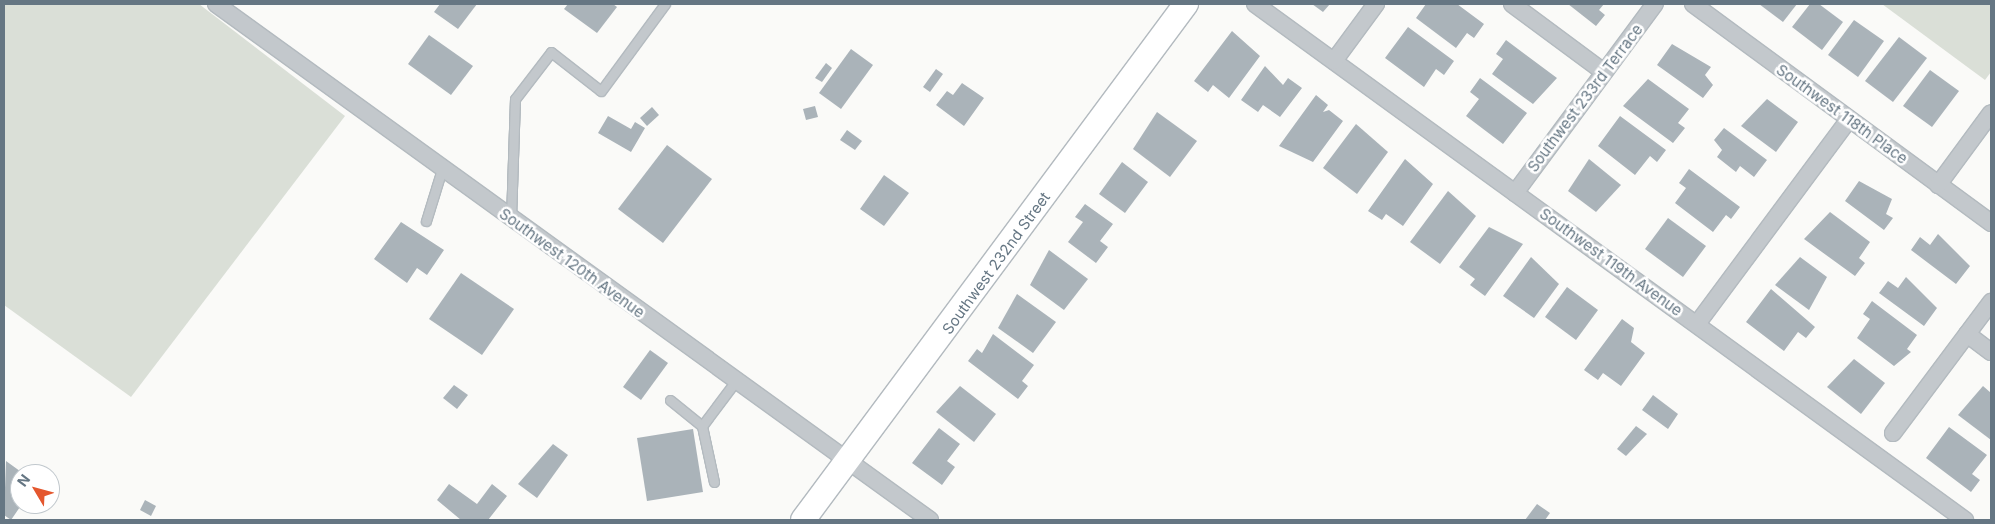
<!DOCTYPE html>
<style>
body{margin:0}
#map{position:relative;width:1995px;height:524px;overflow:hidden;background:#fafaf8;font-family:Inter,sans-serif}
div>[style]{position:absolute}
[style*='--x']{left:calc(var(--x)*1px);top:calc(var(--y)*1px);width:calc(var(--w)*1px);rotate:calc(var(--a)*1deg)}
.green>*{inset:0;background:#dadfd7}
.building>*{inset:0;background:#aab3b9}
.roads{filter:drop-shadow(1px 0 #b3babf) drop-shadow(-1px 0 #b3babf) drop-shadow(0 1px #b3babf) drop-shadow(0 -1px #b3babf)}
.lane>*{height:9px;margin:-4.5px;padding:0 4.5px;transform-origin:4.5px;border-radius:4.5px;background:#c3c8cc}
.street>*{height:16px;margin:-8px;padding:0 8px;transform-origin:8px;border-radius:8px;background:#c3c8cc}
.secondary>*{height:24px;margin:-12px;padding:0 12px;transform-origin:12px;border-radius:12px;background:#fff}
span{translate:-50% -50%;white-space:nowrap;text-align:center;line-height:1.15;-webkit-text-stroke:5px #fff;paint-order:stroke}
.street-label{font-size:15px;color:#657683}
.frame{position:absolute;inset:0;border:5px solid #657683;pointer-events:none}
.north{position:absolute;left:10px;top:464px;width:50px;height:50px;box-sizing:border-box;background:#fff;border:1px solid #c1c8cd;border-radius:50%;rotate:307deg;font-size:14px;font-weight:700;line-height:20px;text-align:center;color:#657683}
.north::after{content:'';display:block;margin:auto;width:18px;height:22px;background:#e4572e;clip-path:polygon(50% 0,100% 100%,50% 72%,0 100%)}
</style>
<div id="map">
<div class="green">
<i style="clip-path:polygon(4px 4px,199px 4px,345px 116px,131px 397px,4px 305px)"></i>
<i style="clip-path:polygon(1882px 4px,1991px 4px,1991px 72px,1985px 80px)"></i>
</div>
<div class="building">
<i style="clip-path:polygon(440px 4px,477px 4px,458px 29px,434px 12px)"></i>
<i style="clip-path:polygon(568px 4px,613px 4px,617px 7px,597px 33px,564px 9px)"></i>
<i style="clip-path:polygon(1312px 4px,1330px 4px,1323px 12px)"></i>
<i style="clip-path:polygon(1426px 4px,1457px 4px,1484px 24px,1474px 38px,1467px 33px,1456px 48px,1416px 18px)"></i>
<i style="clip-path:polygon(1568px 4px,1604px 4px,1599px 10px,1605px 15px,1596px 26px)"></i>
<i style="clip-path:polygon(1759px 4px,1797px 4px,1783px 22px)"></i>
<i style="clip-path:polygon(1810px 4px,1819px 4px,1843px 22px,1822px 50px,1792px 27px)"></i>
<i style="clip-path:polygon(1854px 20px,1884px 41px,1858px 77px,1828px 55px)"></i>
<i style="clip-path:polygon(1408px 27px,1454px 61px,1444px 75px,1436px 69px,1424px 87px,1385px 58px)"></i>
<i style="clip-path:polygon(1232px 31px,1260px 56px,1229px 98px,1213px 85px,1208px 92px,1194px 81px)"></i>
<i style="clip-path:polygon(429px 35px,473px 66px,451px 95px,408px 64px)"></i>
<i style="clip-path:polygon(1899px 37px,1927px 58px,1893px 102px,1865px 81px)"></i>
<i style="clip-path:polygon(1506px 40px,1557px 78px,1533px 104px,1492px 74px,1503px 59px,1496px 54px)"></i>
<i style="clip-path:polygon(1672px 44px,1711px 67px,1705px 75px,1713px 85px,1703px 98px,1657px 65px)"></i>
<i style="clip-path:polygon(851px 49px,873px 65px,841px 109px,819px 93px)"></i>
<i style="clip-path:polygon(826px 63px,832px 68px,822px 82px,815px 78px)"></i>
<i style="clip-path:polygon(1265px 66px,1283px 85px,1288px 78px,1302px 88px,1280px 117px,1263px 105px,1258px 112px,1241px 100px)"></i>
<i style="clip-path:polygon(936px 69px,943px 74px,930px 92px,923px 87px)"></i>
<i style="clip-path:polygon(1930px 70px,1959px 91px,1932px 127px,1903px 106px)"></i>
<i style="clip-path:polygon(1480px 78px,1527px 113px,1503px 144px,1466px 116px,1479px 99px,1470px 92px)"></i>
<i style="clip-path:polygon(1648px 79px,1689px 109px,1678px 123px,1685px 128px,1673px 143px,1623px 106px)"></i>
<i style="clip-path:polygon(962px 83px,984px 98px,964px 126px,936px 105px,947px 91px,953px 95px)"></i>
<i style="clip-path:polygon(1316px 95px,1328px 105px,1323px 112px,1329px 110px,1343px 121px,1313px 162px,1279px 146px)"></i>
<i style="clip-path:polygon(1767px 99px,1798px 122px,1776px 152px,1741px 126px)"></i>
<i style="clip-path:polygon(815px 106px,818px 117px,806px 120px,803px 109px)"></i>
<i style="clip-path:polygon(652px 107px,659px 115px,647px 126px,640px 118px)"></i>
<i style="clip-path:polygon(1157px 112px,1197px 141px,1170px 177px,1133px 149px)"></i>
<i style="clip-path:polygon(608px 116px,631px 129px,635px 122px,645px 128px,631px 152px,598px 133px)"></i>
<i style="clip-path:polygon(1620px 116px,1666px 150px,1657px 162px,1650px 156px,1635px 175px,1598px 146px)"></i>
<i style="clip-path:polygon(1356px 124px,1388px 152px,1357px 194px,1323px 168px)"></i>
<i style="clip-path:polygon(1724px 128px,1767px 160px,1754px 177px,1740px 166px,1736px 172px,1717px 157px,1722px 150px,1714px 140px)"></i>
<i style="clip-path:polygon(847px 130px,862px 141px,855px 150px,840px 140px)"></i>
<i style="clip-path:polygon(667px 145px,712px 179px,663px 243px,618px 209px)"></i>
<i style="clip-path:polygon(1405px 159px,1433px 184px,1403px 226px,1386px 214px,1382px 220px,1368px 211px)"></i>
<i style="clip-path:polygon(1589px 159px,1621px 185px,1596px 212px,1568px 191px)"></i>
<i style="clip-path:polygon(1122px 162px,1148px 182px,1125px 213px,1099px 194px)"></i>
<i style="clip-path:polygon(1689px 169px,1740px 207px,1731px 219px,1726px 215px,1713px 232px,1675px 203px,1686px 188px,1679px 183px)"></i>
<i style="clip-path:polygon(884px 175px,909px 193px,884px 226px,860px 209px)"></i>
<i style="clip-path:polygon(1859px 181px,1892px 199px,1886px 214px,1893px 218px,1884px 230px,1845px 201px)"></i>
<i style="clip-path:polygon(1448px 191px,1476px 216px,1440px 264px,1410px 242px)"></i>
<i style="clip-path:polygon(1085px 204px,1113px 224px,1100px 241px,1108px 247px,1096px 263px,1068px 242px,1083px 222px,1075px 217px)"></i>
<i style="clip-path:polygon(1830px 212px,1870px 242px,1859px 258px,1865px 263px,1855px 276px,1804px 239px)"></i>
<i style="clip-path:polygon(1668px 218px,1706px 246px,1683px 277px,1645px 249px)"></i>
<i style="clip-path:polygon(401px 222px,444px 250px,427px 275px,417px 268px,407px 283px,374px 259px)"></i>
<i style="clip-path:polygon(1489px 227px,1523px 244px,1485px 296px,1470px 285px,1475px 279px,1459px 267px)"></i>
<i style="clip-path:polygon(1938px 234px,1970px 266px,1956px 284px,1911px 250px,1920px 237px,1930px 245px)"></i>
<i style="clip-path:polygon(1049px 250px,1088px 279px,1064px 310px,1030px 285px)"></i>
<i style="clip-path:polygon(1531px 257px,1559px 284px,1534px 318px,1503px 296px)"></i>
<i style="clip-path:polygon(1800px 257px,1827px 277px,1809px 310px,1775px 285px)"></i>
<i style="clip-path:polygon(461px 273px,514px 309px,482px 355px,429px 319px)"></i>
<i style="clip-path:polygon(1906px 277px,1937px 308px,1924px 326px,1879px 293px,1888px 281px,1898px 288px)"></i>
<i style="clip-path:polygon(1567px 287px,1598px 310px,1576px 340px,1545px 317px)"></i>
<i style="clip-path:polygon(1771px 289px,1815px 327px,1806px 338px,1798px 332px,1784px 351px,1746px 322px)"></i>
<i style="clip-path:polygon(1017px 294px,1056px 322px,1033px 353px,998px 328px)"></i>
<i style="clip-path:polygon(1872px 301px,1917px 335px,1907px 349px,1911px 352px,1894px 366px,1857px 338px,1870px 319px,1863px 314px)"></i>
<i style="clip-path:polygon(1622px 319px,1634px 328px,1631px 342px,1645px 353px,1621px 386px,1603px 373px,1598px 380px,1584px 370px)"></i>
<i style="clip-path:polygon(993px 334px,1034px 365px,1022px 381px,1028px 386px,1018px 399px,968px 361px,977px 349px,982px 353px)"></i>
<i style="clip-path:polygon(650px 350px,668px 363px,641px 400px,623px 387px)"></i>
<i style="clip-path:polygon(1854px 359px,1885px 383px,1861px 414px,1827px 387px)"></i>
<i style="clip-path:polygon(454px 385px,468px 395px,457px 409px,443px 398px)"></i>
<i style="clip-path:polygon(960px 386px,996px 414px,974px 442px,936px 412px)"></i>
<i style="clip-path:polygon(1983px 386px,1991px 393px,1991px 440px,1958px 415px)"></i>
<i style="clip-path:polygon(1653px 395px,1678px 414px,1668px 429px,1642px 410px)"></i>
<i style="clip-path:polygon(1636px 426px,1647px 434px,1626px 456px,1617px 449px)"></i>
<i style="clip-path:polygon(1949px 427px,1987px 455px,1972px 474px,1980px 480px,1971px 492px,1926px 458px)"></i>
<i style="clip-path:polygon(939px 428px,960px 444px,947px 461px,955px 467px,942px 485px,912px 463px)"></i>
<i style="clip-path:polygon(693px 429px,703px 492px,647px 501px,637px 438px)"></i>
<i style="clip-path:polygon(553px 444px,568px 455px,537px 498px,518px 484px)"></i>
<i style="clip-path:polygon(6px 461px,24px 474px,20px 474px,22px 504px,11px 520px,4px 515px)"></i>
<i style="clip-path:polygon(449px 484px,477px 504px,492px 484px,507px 496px,488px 520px,461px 520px,437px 500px)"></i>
<i style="clip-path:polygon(145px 500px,156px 506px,151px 516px,140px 510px)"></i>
<i style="clip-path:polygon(1537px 504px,1550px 513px,1545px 520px,1525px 520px)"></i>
</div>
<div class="roads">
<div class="lane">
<i style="--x:511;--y:219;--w:120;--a:-88.1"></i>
<i style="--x:515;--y:99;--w:59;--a:-52.5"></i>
<i style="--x:551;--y:52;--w:63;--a:38"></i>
<i style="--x:601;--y:91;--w:108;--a:-53.7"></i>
<i style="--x:426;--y:221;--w:54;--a:-72.9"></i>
<i style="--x:670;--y:400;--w:41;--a:39.1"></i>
<i style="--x:714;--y:482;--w:57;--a:-102.1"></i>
<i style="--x:702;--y:426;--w:55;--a:-53.1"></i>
</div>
<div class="street">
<i style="--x:216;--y:4;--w:881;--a:35.86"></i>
<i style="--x:1255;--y:4;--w:878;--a:36.01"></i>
<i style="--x:1512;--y:4;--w:114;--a:36.5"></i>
<i style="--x:1693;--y:4;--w:370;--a:36.3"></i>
<i style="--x:1334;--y:61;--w:71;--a:-53.6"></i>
<i style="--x:1938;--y:185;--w:89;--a:-53.6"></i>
<i style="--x:1515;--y:193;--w:235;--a:-53.5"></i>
<i style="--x:1697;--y:324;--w:255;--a:-53.4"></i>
<i style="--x:1967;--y:334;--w:30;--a:37"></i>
<i style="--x:1893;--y:433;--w:164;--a:-53.2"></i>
</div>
<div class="secondary">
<i style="--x:803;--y:520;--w:643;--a:-53.42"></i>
</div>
</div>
<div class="street-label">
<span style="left:1585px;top:98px;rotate:-53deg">Southwest 233rd Terrace</span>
<span style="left:1842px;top:114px;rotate:36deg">Southwest 118th Place</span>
<span style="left:1611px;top:262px;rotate:36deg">Southwest 119th Avenue</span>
<span style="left:572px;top:263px;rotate:36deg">Southwest 120th Avenue</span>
<span style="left:996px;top:263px;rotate:-54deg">Southwest 232nd Street</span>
</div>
<div class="frame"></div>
<div class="north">N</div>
</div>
